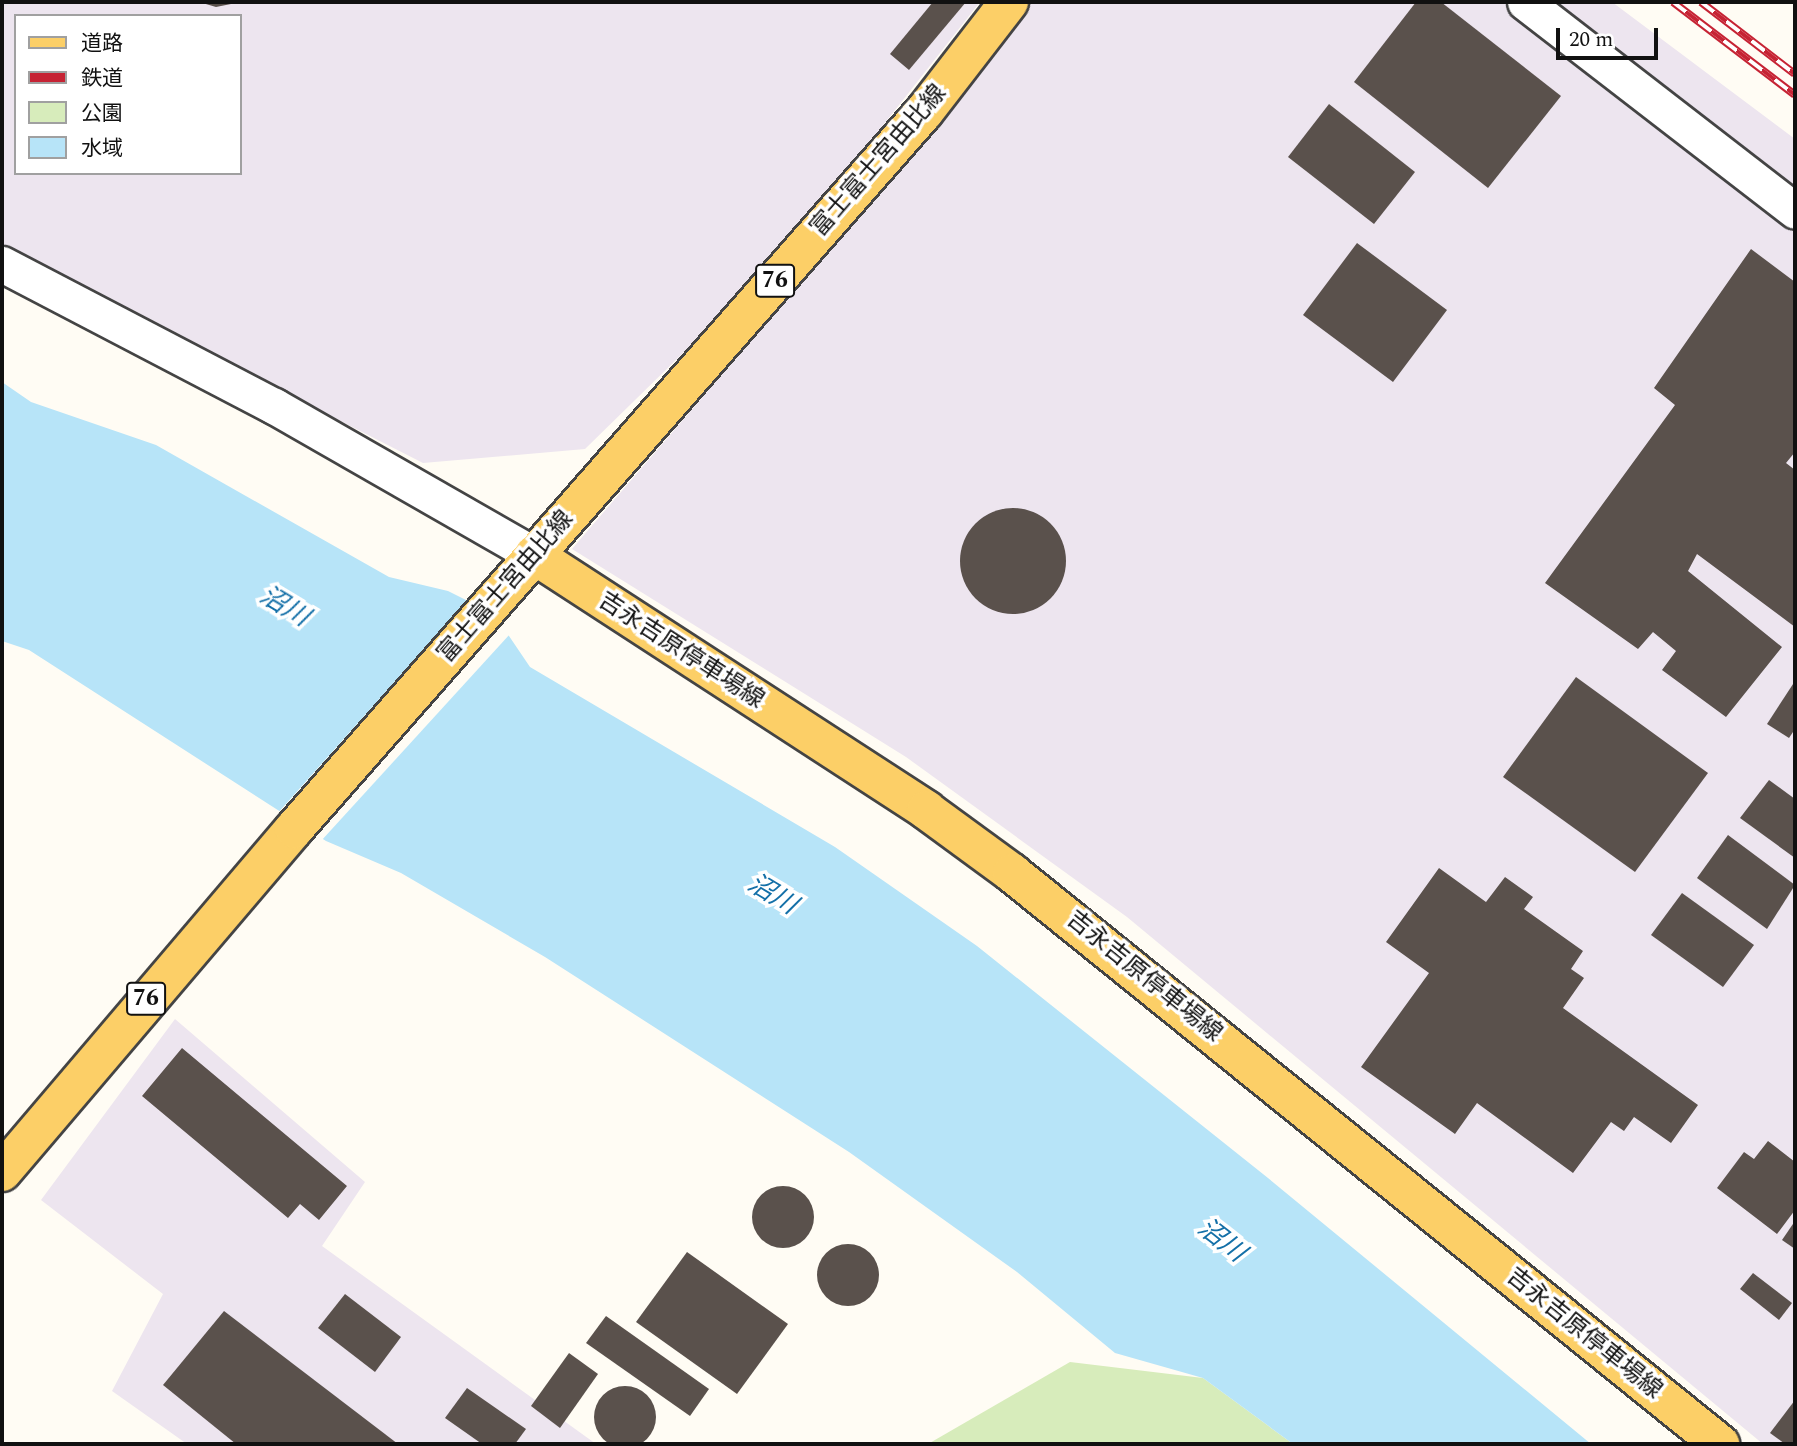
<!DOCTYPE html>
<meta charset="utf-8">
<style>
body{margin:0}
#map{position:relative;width:1797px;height:1446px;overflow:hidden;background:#fffcf4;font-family:Spectral,"Noto Sans JP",serif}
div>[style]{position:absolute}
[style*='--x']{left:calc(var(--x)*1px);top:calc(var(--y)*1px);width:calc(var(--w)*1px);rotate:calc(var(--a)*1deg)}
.industrial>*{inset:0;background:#ede5ef}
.green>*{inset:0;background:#d7ecbb}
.water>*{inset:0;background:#b7e4f8}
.pier>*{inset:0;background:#fffcf4}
.building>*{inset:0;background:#5a514c}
.round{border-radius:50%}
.roads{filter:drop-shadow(2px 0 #444) drop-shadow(-2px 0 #444) drop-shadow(0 2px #444) drop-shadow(0 -2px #444)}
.minor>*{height:35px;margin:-17.5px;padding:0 17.5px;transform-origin:17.5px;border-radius:17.5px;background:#fff}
.major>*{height:38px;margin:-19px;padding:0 19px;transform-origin:19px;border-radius:19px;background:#fccf67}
.rail>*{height:8px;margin-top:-4px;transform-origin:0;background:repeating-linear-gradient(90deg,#fff 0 16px,#c62334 0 32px);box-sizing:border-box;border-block:2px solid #c62334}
span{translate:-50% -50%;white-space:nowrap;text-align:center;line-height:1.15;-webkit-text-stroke:7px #fff;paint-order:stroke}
.shield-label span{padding:2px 5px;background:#fff;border:2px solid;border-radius:5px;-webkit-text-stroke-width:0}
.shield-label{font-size:23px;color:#111;font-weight:700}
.street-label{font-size:24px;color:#111}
.water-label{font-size:26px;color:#1470a8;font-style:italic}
.frame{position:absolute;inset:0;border:4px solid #111;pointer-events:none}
.legend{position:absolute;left:14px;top:14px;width:228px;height:161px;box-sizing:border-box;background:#fff;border:2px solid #a0a0a0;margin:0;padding:9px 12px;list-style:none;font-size:21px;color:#111}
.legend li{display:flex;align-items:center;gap:14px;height:35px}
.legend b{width:35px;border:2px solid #a0a0a0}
.scale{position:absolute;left:1556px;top:28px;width:102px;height:32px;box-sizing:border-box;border:4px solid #111;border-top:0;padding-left:9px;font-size:21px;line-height:24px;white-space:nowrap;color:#111;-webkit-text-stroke:5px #fff;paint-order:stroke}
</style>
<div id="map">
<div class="industrial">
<i style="clip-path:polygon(evenodd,2px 2px,980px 2px,774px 264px,585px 449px,423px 463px,2px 249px,2px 2px,16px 16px,240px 16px,240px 173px,16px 173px,16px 16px)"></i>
<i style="clip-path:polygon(1032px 2px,1612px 2px,1795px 139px,1795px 1444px,1763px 1444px,1127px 917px,906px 757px,572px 549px,914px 151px)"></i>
<i style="clip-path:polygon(175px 1019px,365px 1182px,322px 1246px,596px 1444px,187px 1444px,112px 1391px,163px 1294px,41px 1200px)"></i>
</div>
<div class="green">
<i style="clip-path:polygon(1070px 1362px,1203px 1378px,1293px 1444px,928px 1444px)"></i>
</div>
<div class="water">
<i style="clip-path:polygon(2px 382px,31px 402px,156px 445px,389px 577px,448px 591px,494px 614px,530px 667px,835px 847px,977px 946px,1268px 1178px,1591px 1444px,1293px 1444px,1203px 1378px,1115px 1353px,1017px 1272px,849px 1152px,545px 957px,401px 873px,326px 841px,29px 650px,2px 641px)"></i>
</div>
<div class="pier">
<i style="clip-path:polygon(469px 598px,496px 612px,511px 633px,321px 841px,277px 814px)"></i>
</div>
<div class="building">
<i style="clip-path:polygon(199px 2px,241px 2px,216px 7px)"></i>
<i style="clip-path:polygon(933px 2px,966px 2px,909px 70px,890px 54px)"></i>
<i style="clip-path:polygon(1416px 2px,1441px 2px,1561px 96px,1488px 188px,1354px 82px)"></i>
<i style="clip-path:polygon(1329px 104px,1415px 172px,1374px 224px,1288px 157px)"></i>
<i style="clip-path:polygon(1357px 243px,1447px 310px,1393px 382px,1303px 315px)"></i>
<i style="clip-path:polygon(1751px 249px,1795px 282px,1795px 452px,1786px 463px,1795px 470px,1795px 627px,1697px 554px,1688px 571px,1782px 647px,1726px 717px,1662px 670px,1676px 651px,1653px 632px,1638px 649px,1545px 583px,1675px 405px,1654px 388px)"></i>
<i class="round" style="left:960px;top:508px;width:106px;height:106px"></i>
<i style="clip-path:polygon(1576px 677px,1708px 773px,1635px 872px,1503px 777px)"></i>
<i style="clip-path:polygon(1795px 681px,1795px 729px,1789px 738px,1767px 724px)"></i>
<i style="clip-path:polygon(1769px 780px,1795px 799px,1795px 858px,1740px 818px)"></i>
<i style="clip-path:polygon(1728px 835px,1795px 885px,1767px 929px,1697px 878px)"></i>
<i style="clip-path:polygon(1439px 868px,1486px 902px,1505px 877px,1533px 897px,1524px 909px,1583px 951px,1571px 969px,1584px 978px,1563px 1008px,1698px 1105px,1671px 1143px,1634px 1117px,1624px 1131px,1611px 1122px,1573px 1173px,1477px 1103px,1455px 1134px,1361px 1067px,1429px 973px,1386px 942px)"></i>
<i style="clip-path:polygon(1682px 893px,1754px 945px,1723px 987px,1651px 935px)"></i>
<i style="clip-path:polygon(182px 1048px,347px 1186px,319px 1220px,300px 1204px,288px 1218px,142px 1096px)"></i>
<i style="clip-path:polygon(1768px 1141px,1795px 1162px,1795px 1210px,1777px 1234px,1717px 1188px,1744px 1152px,1754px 1159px)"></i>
<i class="round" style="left:752px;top:1186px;width:62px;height:62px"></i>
<i style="clip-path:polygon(1795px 1221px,1795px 1249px,1782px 1240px)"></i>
<i class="round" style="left:817px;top:1244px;width:62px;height:62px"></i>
<i style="clip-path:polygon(687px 1252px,788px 1324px,737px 1394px,636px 1322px)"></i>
<i style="clip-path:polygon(1753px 1273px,1792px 1303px,1779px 1320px,1740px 1289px)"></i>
<i style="clip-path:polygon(345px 1294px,401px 1337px,375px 1372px,318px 1328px)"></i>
<i style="clip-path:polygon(224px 1311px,398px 1444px,236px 1444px,163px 1385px)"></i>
<i style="clip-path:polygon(606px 1316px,709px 1389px,690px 1416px,586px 1343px)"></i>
<i style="clip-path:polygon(569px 1353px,598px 1374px,560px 1428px,531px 1406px)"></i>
<i class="round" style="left:594px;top:1386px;width:62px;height:62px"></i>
<i style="clip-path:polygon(467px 1388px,526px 1429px,515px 1444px,482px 1444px,445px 1418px)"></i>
<i style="clip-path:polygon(1795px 1400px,1795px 1444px,1785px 1444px,1770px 1433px)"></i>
</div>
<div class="roads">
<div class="minor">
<i style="--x:1525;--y:2;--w:341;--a:37.7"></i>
<i style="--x:2;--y:264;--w:307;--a:27.6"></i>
<i style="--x:274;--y:406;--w:300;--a:29.8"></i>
</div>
<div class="major">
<i style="--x:534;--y:555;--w:468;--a:33"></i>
<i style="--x:926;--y:810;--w:107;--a:36.2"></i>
<i style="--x:1012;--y:873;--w:910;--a:38.89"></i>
<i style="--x:2;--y:1172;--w:450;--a:-49.6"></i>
<i style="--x:294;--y:829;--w:954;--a:-48.7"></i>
<i style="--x:924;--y:112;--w:139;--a:-52.3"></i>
</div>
</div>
<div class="rail">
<i style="--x:1673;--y:2;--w:153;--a:37.3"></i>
<i style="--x:1701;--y:2;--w:118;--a:37.5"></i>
</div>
<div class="shield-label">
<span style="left:775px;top:281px">76</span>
<span style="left:146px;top:999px">76</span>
</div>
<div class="street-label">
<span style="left:879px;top:161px;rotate:-49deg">富士富士宮由比線</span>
<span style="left:506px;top:587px;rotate:-49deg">富士富士宮由比線</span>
<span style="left:681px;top:651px;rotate:33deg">吉永吉原停車場線</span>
<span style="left:1144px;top:977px;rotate:39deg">吉永吉原停車場線</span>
<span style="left:1584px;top:1334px;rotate:39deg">吉永吉原停車場線</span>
</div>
<div class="water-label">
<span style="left:284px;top:607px;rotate:31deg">沼川</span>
<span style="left:772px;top:895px;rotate:31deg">沼川</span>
<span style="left:1221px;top:1241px;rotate:38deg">沼川</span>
</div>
<div class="frame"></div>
<ul class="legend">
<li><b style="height:9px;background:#fccf67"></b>道路</li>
<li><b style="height:9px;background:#c62334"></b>鉄道</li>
<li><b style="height:19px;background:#d7ecbb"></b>公園</li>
<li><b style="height:19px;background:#b7e4f8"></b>水域</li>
</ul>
<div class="scale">20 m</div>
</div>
